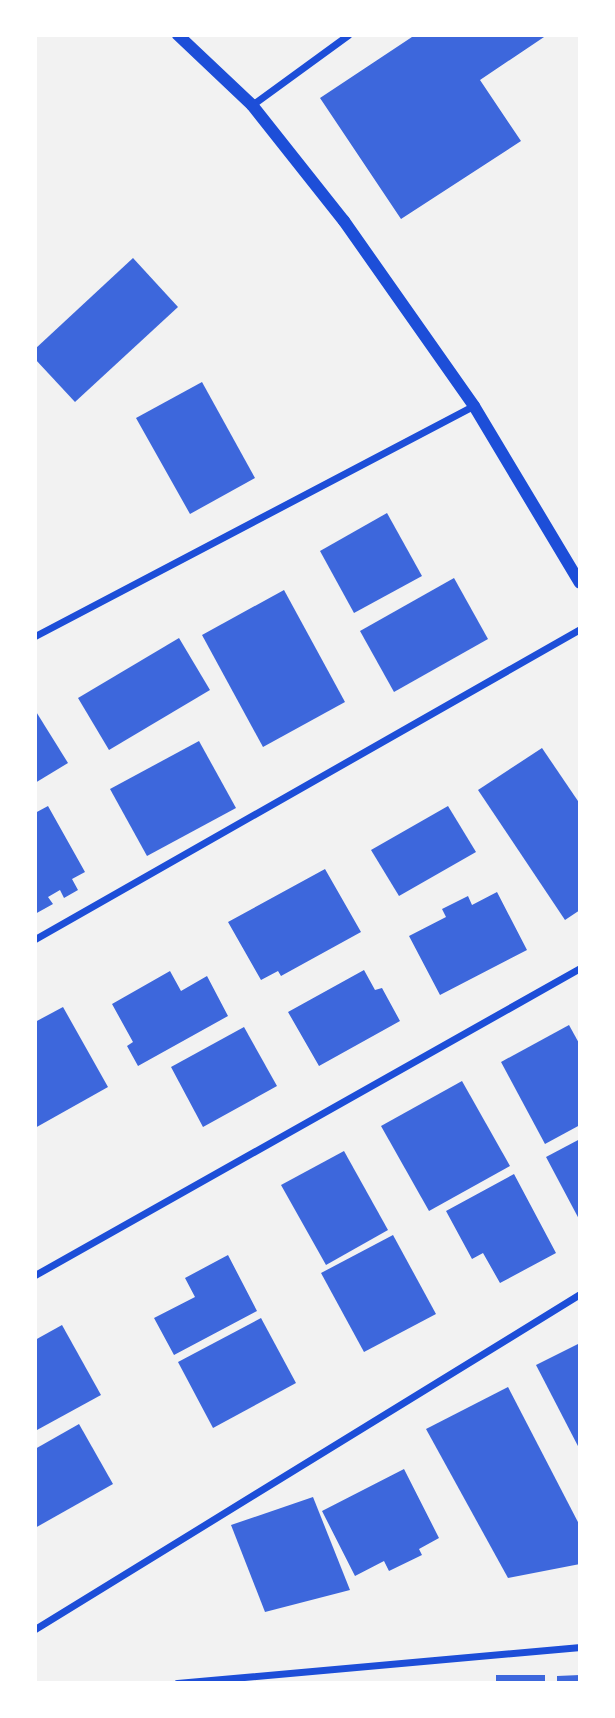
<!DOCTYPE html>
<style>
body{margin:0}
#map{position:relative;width:615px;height:1718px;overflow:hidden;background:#f2f2f2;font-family:Manrope,sans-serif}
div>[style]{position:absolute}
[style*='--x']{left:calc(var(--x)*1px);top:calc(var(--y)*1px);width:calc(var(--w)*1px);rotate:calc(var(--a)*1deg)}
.building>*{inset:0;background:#3d67dc}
.minor>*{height:7px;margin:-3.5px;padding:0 3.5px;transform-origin:3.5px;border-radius:3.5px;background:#1d4ed8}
.tertiary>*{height:12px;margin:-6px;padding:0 6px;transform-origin:6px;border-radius:6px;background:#1d4ed8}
span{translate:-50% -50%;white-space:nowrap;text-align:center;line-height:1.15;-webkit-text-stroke:5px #fff;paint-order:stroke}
.frame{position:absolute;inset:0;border:37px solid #fff;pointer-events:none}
</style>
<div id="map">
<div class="building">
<i style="clip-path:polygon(415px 35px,547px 35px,480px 80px,521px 141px,401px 219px,320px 98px)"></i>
<i style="clip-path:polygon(133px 258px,178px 307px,75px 402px,35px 359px,35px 349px)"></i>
<i style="clip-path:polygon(202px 382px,255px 478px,190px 514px,136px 418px)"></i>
<i style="clip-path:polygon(387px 513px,422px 576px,354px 613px,320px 551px)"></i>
<i style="clip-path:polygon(454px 578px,488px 639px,394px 692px,360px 631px)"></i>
<i style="clip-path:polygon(284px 590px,345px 702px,263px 747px,202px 635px)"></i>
<i style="clip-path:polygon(179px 638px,210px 690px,109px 750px,78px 698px)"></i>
<i style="clip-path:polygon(35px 710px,68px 763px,35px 783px)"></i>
<i style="clip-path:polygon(199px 741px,236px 808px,147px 856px,110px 789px)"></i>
<i style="clip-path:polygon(542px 748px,580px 804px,580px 910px,565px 920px,478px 790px)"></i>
<i style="clip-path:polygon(48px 806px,85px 872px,72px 879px,78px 890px,64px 898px,60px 890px,48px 897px,53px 904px,35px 914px,35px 813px)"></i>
<i style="clip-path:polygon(448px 806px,476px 852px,399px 896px,371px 850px)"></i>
<i style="clip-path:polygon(325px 869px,361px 932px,281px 976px,278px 971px,261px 980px,228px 922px)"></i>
<i style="clip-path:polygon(497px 892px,527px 950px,440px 995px,409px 936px,446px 917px,442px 909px,468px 896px,472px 905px)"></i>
<i style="clip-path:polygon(364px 970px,375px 990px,382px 988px,400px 1021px,319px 1066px,288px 1012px)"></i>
<i style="clip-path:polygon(170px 971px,181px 991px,207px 976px,228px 1016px,138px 1066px,127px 1046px,133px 1042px,112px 1004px)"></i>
<i style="clip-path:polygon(63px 1007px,108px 1087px,35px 1128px,35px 1022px)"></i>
<i style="clip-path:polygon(569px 1025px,580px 1045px,580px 1125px,545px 1144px,501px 1062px)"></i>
<i style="clip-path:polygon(244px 1027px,277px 1086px,203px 1127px,171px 1067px)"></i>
<i style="clip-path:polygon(462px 1081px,510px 1166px,429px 1211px,381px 1126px)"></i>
<i style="clip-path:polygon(580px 1139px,580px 1221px,546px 1157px)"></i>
<i style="clip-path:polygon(344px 1151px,388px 1230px,326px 1265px,281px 1185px)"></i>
<i style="clip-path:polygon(514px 1174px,556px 1253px,500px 1283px,483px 1253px,472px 1259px,446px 1211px)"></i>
<i style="clip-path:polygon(393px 1235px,436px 1314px,364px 1352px,321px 1273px)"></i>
<i style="clip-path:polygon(228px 1255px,257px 1311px,174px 1355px,154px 1318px,195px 1297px,185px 1278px)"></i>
<i style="clip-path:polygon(261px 1318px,296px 1383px,213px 1428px,178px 1362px)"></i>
<i style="clip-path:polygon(62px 1325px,101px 1395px,37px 1430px,35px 1340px)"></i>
<i style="clip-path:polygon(580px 1343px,580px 1450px,536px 1365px)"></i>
<i style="clip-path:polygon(508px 1387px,580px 1526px,580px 1564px,508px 1578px,426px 1429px)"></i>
<i style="clip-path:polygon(79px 1424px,113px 1484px,35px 1528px,35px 1449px)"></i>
<i style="clip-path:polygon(404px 1469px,439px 1538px,419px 1549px,422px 1555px,389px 1571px,384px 1561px,355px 1576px,322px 1511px)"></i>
<i style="clip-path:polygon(313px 1497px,350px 1590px,265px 1612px,231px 1525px)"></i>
<i style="clip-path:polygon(496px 1675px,545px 1675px,545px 1683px,496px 1683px)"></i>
<i style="clip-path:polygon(580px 1675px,580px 1683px,557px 1683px,557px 1676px)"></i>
</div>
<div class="minor">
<i style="--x:252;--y:105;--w:119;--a:-36.1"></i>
<i style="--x:35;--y:636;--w:496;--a:-27.7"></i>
<i style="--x:35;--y:939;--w:627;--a:-29.63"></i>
<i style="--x:35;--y:1275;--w:626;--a:-29.39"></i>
<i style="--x:35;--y:1629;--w:640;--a:-31.58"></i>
<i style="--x:177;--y:1683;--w:405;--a:-5.1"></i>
</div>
<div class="tertiary">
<i style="--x:178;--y:35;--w:102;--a:43.4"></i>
<i style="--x:252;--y:105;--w:148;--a:51.6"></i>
<i style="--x:344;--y:221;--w:226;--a:54.9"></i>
<i style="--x:474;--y:406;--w:206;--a:59.1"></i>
</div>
<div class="frame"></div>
</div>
